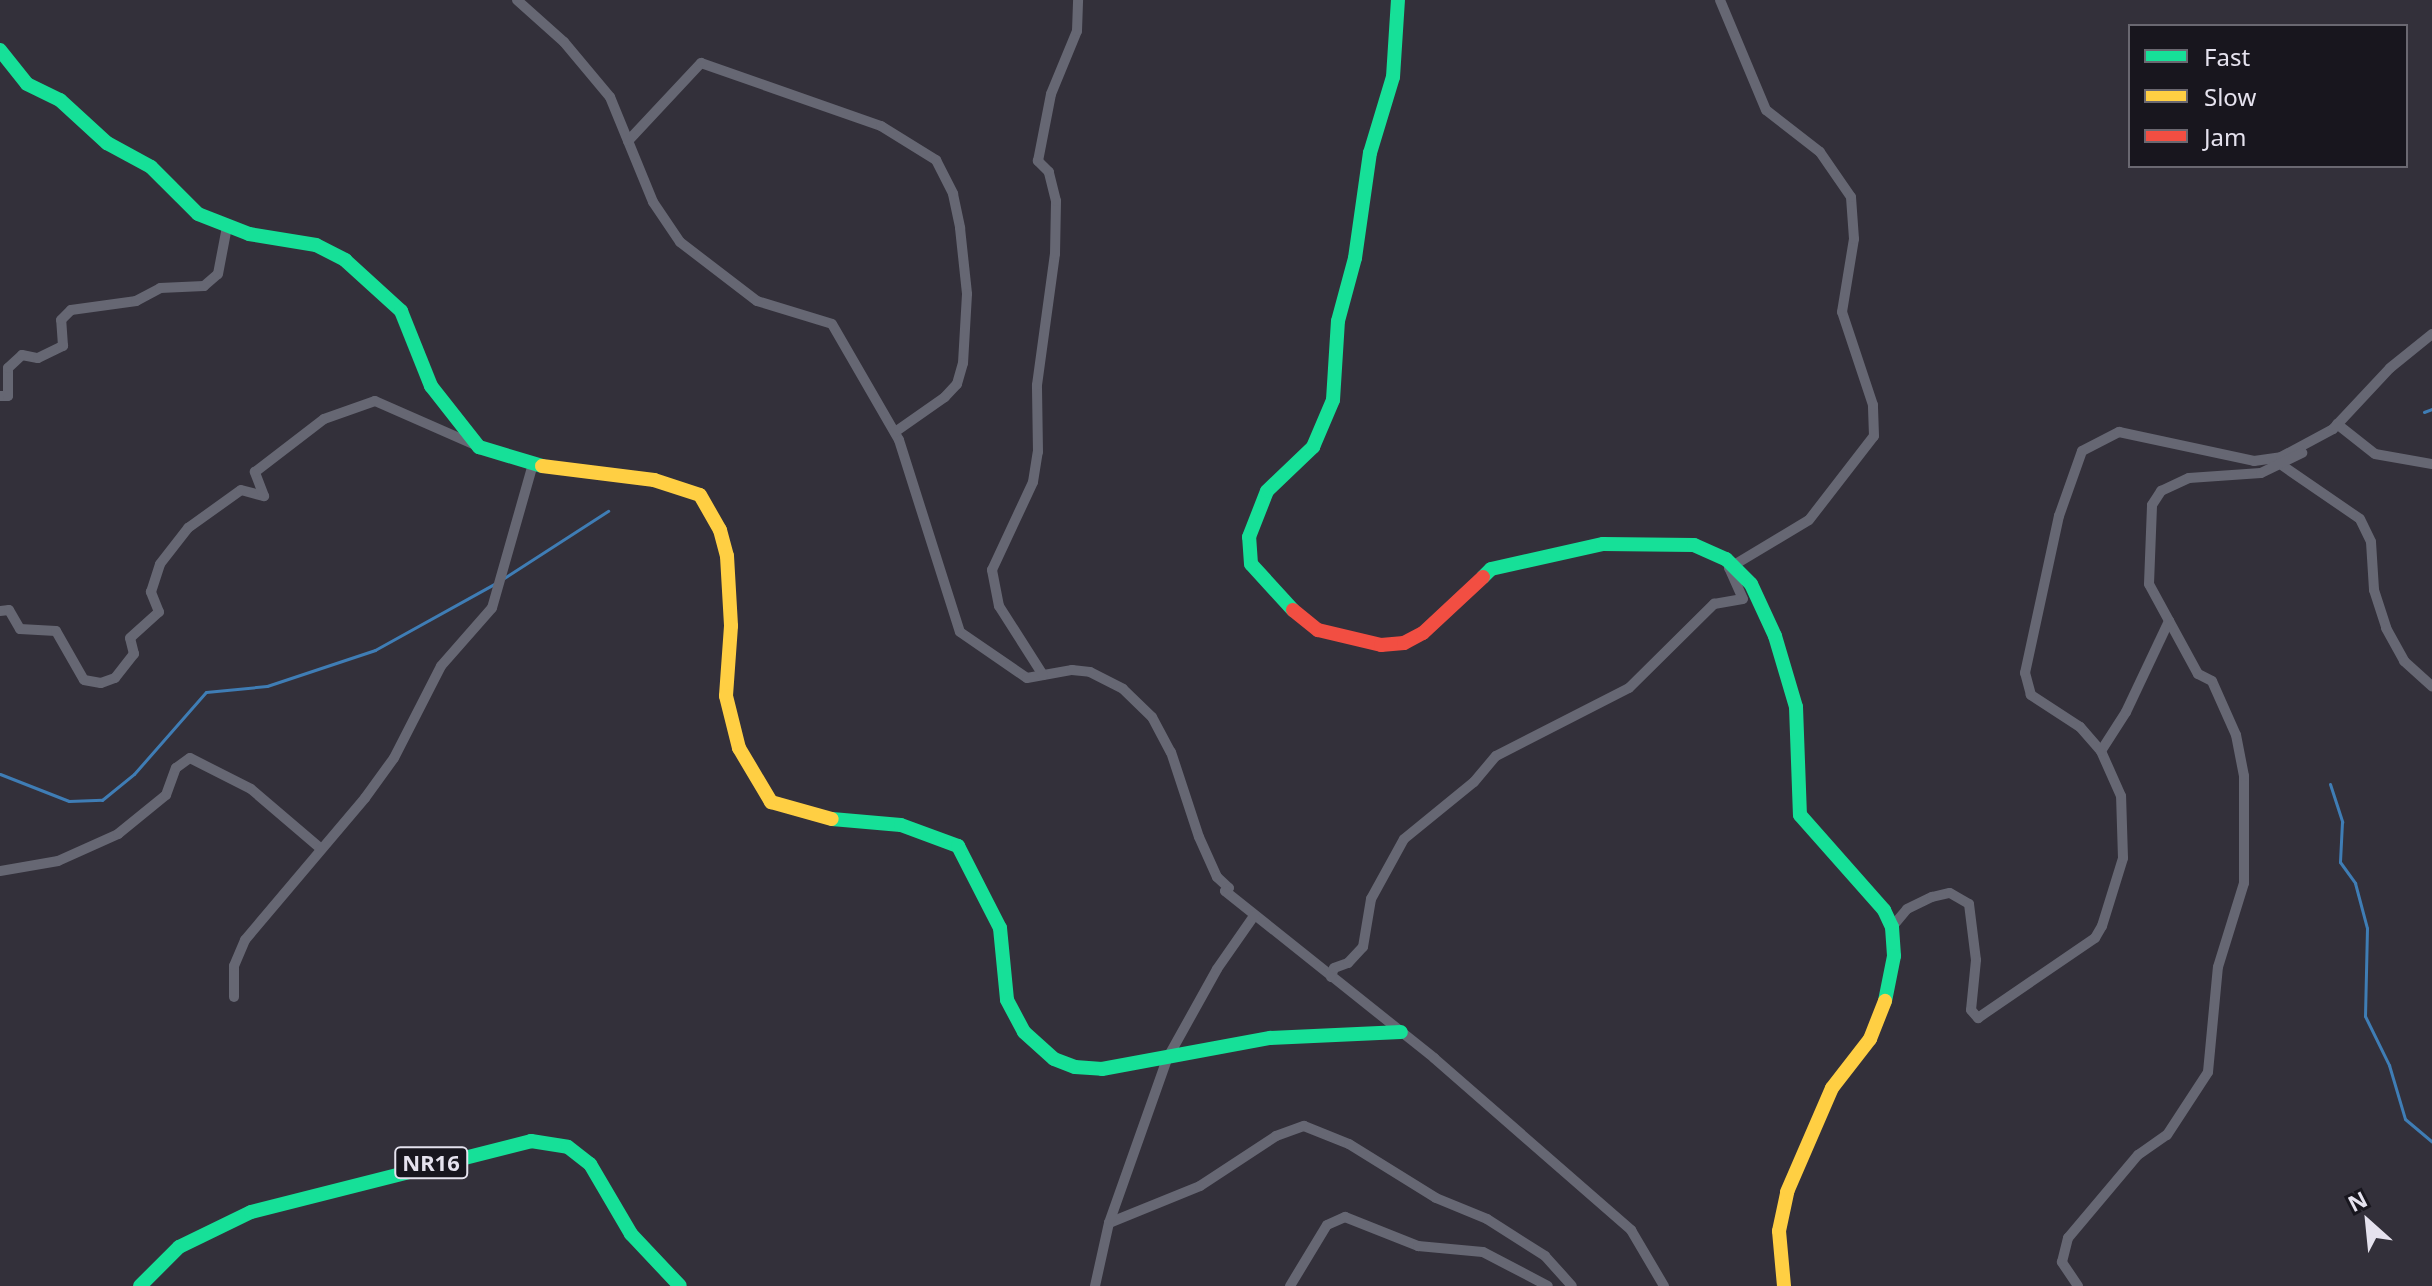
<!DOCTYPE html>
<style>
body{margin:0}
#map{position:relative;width:2432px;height:1286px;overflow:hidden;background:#33303a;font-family:"Noto Sans",sans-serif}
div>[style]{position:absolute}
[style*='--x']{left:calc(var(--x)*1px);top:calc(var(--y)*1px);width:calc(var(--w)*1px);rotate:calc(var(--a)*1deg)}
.stream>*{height:3px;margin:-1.5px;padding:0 1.5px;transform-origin:1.5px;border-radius:1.5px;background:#3f7db5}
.street>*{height:10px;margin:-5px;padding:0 5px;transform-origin:5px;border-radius:5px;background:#666773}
.fast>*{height:14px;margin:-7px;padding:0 7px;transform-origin:7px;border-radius:7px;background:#16e098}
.slow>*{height:14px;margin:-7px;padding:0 7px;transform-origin:7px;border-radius:7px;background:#ffcf43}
.jam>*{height:14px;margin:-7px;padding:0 7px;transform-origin:7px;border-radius:7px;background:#f24e42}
span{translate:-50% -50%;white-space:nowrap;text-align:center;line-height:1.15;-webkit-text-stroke:8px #18161e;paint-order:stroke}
.shield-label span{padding:2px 6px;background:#18161e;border:2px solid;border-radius:6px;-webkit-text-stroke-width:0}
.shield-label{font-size:22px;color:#e5e2ee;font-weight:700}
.legend{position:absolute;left:2128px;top:24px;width:280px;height:144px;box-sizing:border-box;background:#18161e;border:2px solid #6a6871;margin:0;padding:10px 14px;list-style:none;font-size:24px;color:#e5e2ee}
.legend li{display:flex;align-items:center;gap:16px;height:40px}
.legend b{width:40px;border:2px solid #6a6871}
.north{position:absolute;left:2328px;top:1182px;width:80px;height:80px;-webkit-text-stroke:6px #18161e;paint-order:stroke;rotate:333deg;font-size:22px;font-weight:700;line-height:32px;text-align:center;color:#e5e2ee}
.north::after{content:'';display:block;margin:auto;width:28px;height:36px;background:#e5e2ee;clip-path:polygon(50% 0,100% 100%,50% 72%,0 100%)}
</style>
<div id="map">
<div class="stream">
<i style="--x:2424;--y:412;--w:9;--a:-21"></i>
<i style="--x:504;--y:578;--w:124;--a:-32.8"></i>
<i style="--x:0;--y:774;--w:74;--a:21.4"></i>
<i style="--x:69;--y:801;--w:33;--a:-2"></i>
<i style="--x:102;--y:800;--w:41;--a:-39.1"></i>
<i style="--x:134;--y:774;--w:109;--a:-48.7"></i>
<i style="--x:206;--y:692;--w:61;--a:-5.6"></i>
<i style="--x:267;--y:686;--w:114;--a:-18.4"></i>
<i style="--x:375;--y:650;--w:136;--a:-29"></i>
<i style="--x:2330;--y:784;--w:40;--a:72"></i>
<i style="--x:2342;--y:822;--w:40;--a:92.9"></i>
<i style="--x:2340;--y:862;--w:26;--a:54"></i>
<i style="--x:2355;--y:883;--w:47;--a:75.1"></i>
<i style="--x:2367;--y:928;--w:88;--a:91.3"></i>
<i style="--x:2365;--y:1016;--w:55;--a:63.9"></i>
<i style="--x:2389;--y:1065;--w:56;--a:73.5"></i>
<i style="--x:2405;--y:1119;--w:35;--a:40"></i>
</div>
<div class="street">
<i style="--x:517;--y:0;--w:63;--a:41.8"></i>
<i style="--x:564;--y:42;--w:72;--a:50.1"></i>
<i style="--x:610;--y:97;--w:113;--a:67.7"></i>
<i style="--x:653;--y:202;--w:48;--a:56"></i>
<i style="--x:680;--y:242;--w:97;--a:37.5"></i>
<i style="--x:757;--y:301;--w:78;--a:17"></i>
<i style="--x:832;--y:324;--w:134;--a:60"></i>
<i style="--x:899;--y:440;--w:201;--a:72.4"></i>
<i style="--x:960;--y:632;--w:81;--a:34.5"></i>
<i style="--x:1027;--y:678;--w:46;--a:-10.1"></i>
<i style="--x:1072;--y:670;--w:18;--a:6"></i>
<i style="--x:1090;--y:672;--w:37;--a:27"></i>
<i style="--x:1123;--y:689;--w:40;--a:44"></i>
<i style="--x:1152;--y:717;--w:40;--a:62"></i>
<i style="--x:1171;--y:752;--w:89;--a:71.8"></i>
<i style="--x:1199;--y:837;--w:44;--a:65.8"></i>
<i style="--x:1217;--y:877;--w:16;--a:43"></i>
<i style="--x:1229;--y:888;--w:5;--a:143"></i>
<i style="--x:1225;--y:891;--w:268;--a:38.6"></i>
<i style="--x:1434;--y:1058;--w:262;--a:41.1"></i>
<i style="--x:1631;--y:1230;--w:65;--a:59.5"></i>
<i style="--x:628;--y:141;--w:107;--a:-46.9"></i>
<i style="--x:701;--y:63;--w:191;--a:19.3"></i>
<i style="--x:881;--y:126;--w:65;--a:31.7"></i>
<i style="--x:936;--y:160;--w:38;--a:63"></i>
<i style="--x:953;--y:194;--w:35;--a:78"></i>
<i style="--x:960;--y:228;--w:66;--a:83.9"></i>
<i style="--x:967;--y:294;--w:69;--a:93.3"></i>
<i style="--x:963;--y:363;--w:22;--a:106"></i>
<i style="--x:957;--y:384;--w:18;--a:133"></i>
<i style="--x:945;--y:397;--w:61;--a:145"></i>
<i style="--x:0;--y:396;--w:8;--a:0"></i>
<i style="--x:8;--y:396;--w:28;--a:-90"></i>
<i style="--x:8;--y:368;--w:19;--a:-43"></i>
<i style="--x:22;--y:355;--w:16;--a:11"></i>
<i style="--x:38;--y:358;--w:28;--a:-26"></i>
<i style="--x:63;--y:346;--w:26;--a:-94"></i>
<i style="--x:61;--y:320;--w:14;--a:-45"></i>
<i style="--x:71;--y:310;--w:66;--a:-7.9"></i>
<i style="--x:136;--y:301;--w:27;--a:-28"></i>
<i style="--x:160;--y:288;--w:44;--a:-2.6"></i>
<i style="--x:204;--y:286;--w:18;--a:-41"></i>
<i style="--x:218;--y:274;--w:48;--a:-79.2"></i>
<i style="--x:2337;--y:424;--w:48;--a:38.3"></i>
<i style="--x:2375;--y:454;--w:58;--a:10"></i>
<i style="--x:2283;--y:466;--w:93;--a:34.5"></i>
<i style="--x:2360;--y:519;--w:25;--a:64"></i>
<i style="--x:2371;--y:542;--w:48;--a:86.4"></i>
<i style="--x:2374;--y:590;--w:40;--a:72"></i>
<i style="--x:2386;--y:628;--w:38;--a:61"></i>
<i style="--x:2404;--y:661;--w:38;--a:42"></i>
<i style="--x:0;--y:611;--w:9;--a:-6"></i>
<i style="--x:9;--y:610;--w:22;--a:60"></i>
<i style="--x:20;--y:629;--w:36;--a:3"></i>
<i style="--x:56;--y:631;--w:56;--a:60.3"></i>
<i style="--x:84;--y:680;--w:17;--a:10"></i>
<i style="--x:101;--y:683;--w:15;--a:-20"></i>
<i style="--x:115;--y:678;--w:31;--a:-52"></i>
<i style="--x:134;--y:654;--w:16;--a:-104"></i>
<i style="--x:130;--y:638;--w:39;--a:-42"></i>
<i style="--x:159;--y:612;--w:22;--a:-112"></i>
<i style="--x:151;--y:592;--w:29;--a:-72"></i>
<i style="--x:160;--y:564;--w:46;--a:-52.1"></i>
<i style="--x:188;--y:528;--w:65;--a:-35.6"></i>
<i style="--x:241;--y:490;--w:24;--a:15"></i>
<i style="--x:264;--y:496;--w:26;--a:-111"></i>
<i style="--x:255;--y:472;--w:87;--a:-37.5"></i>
<i style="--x:324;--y:419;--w:54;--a:-19.4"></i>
<i style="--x:375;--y:401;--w:107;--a:23.7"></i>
<i style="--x:1043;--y:675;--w:82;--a:-122.5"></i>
<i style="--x:999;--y:606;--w:37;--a:-101"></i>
<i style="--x:992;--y:570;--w:97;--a:-65"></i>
<i style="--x:1033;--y:482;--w:30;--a:-81"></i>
<i style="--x:1038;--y:452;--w:67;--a:-90.9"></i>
<i style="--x:1037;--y:385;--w:132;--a:-82.2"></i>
<i style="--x:1055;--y:254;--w:53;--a:-88.9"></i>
<i style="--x:1056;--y:201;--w:30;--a:-104"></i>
<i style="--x:1049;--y:172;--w:16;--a:-135"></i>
<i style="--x:1038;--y:161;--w:68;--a:-79"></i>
<i style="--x:1051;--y:94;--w:68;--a:-67.6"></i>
<i style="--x:1077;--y:31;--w:31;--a:-88"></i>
<i style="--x:2101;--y:751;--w:46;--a:-57.3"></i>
<i style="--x:2126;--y:712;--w:101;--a:-64.7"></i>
<i style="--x:0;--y:871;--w:59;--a:-9.8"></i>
<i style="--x:58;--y:861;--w:66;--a:-24.2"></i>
<i style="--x:118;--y:834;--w:62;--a:-39.1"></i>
<i style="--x:166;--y:795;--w:29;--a:-70"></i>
<i style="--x:176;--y:768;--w:17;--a:-36"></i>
<i style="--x:190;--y:758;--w:68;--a:26.9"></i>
<i style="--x:251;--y:789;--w:91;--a:40.5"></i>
<i style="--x:1892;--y:927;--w:23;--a:-50"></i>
<i style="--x:1907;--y:909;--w:28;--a:-26"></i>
<i style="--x:1932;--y:897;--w:18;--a:-13"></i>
<i style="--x:1950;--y:893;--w:22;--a:30"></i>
<i style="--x:1969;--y:904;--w:56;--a:82.9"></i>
<i style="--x:1976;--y:960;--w:50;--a:95.7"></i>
<i style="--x:1971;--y:1010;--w:11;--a:49"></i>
<i style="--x:1978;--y:1018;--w:142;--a:-34.4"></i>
<i style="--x:2095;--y:938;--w:14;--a:-60"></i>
<i style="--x:2102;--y:926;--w:71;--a:-72.8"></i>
<i style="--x:2123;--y:858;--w:62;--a:-91.8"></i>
<i style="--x:2121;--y:796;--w:49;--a:-114"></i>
<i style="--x:2101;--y:751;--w:32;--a:-131"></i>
<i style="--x:2080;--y:727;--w:59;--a:-146.9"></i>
<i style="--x:2031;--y:695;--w:23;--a:-105"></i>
<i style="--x:2025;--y:673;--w:161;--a:-77.8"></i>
<i style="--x:2059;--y:516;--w:69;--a:-70.5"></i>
<i style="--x:2082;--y:451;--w:42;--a:-27.2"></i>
<i style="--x:2119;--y:432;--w:138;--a:12.1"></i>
<i style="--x:2254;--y:461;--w:27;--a:-8"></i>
<i style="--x:2281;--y:457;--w:59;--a:-28.3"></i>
<i style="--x:2333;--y:429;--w:83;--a:-46.9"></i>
<i style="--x:2390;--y:368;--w:54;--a:-39"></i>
<i style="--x:1331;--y:977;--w:9;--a:-72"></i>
<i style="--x:1334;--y:968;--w:15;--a:-20"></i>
<i style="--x:1348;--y:963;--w:22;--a:-47"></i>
<i style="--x:1363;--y:947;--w:49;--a:-80.5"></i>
<i style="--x:1371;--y:899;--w:68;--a:-61.2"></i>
<i style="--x:1404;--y:839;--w:90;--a:-39.2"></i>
<i style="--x:1474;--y:782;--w:34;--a:-50"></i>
<i style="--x:1496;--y:756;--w:149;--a:-27.1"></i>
<i style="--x:1629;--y:688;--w:120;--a:-44.7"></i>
<i style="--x:1714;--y:604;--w:29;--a:-10"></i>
<i style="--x:1743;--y:599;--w:34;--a:-114"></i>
<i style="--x:1729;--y:568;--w:93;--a:-31"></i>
<i style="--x:1809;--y:520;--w:106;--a:-52.3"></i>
<i style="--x:1874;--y:436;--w:31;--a:-92"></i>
<i style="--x:1873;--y:405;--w:98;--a:-108.4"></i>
<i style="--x:1842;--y:312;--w:74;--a:-80.7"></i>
<i style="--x:1854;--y:239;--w:42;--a:-94.1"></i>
<i style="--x:1851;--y:197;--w:55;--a:-124.6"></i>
<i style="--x:1820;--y:152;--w:68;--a:-142.1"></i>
<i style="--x:1766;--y:110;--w:119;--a:-112.7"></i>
<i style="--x:234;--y:997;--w:31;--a:-90"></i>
<i style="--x:234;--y:966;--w:28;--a:-67"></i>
<i style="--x:245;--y:940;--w:186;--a:-49.8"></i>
<i style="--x:365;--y:798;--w:49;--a:-54.1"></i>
<i style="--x:394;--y:758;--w:103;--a:-62.9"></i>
<i style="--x:441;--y:666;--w:77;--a:-48.7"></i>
<i style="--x:492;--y:608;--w:150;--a:-74.1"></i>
<i style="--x:1109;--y:1223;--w:98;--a:-22.1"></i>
<i style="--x:1200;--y:1186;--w:91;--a:-33.3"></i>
<i style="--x:1276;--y:1136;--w:30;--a:-20"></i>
<i style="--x:1304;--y:1126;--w:48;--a:21.8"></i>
<i style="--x:1349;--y:1144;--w:102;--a:31.8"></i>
<i style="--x:1436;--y:1198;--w:55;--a:22.4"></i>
<i style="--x:1487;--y:1219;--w:69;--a:32.5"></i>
<i style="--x:1545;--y:1256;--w:40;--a:48"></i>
<i style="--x:1095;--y:1286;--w:65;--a:-77.5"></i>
<i style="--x:1109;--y:1223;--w:174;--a:-70.5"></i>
<i style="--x:1167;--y:1059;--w:103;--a:-60.9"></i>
<i style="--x:1217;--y:969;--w:65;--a:-55.1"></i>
<i style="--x:1290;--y:1286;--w:71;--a:-58.8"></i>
<i style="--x:1327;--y:1225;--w:20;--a:-24"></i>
<i style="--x:1345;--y:1217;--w:79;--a:21.7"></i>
<i style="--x:1418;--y:1246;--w:65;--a:5.3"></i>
<i style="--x:1483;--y:1252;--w:73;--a:27.6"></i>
<i style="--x:2078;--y:1286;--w:29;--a:-124"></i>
<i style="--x:2062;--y:1262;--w:25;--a:-76"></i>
<i style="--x:2068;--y:1238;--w:109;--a:-49.9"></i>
<i style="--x:2138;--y:1155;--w:35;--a:-35"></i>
<i style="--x:2167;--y:1135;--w:75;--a:-56.9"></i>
<i style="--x:2208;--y:1072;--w:105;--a:-84.6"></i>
<i style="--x:2218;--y:967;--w:88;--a:-72.8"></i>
<i style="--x:2244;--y:883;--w:107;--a:-90"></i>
<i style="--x:2244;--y:776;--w:42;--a:-101"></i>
<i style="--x:2236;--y:735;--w:59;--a:-114"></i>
<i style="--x:2212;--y:681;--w:16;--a:-153"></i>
<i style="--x:2198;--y:674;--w:102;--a:-118.6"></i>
<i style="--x:2149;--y:584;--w:79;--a:-87.8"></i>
<i style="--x:2152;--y:505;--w:17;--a:-57"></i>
<i style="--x:2161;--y:491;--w:31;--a:-25"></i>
<i style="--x:2189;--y:478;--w:72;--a:-4"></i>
<i style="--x:2261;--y:473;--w:46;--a:-26"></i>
</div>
<div class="fast">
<i style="--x:0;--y:50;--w:43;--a:51.5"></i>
<i style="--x:27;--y:84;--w:37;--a:26"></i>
<i style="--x:60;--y:100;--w:64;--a:42.5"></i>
<i style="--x:107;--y:143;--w:50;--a:28.6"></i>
<i style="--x:151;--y:167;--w:66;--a:45"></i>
<i style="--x:198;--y:214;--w:55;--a:21.4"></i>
<i style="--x:249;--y:234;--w:68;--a:9.3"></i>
<i style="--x:316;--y:245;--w:33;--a:27"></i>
<i style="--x:345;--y:260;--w:76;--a:42.3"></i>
<i style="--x:401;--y:311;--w:81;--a:68.2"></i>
<i style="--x:431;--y:386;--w:78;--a:51.8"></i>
<i style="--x:479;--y:447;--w:66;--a:16.8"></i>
<i style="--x:1483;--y:577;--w:11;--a:-45"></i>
<i style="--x:1491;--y:569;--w:115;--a:-12.6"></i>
<i style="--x:1603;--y:544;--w:91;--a:0.6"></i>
<i style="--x:1694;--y:545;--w:35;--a:24"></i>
<i style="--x:1726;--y:559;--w:35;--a:45"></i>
<i style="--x:1751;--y:584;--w:57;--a:65.2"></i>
<i style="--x:1775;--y:636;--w:74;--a:73.5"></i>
<i style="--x:1796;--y:707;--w:108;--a:87.9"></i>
<i style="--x:1800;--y:815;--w:127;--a:48.5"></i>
<i style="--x:1884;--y:910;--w:19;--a:65"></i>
<i style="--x:1892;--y:927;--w:29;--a:86"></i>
<i style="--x:1894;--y:956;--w:46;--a:101.3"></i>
<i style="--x:1293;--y:610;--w:62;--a:-132.4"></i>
<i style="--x:1251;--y:564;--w:27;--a:-94"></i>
<i style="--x:1249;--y:537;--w:49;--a:-68.6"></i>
<i style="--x:1267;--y:491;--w:64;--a:-43.7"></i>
<i style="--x:1313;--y:447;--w:51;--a:-66.9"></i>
<i style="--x:1333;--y:400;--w:79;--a:-86.4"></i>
<i style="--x:1338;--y:321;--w:65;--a:-74.9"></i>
<i style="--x:1355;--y:258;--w:106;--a:-81.9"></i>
<i style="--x:1370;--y:153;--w:79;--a:-73.2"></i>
<i style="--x:1393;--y:77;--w:77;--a:-86.3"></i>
<i style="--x:832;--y:819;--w:69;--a:5"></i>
<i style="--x:901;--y:825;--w:61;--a:20.2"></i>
<i style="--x:958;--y:846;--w:92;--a:62.9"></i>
<i style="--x:1000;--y:928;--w:72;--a:84.4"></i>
<i style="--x:1007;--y:1000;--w:36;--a:62"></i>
<i style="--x:1024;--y:1032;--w:40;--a:42"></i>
<i style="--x:1054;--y:1059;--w:22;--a:21"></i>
<i style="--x:1075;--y:1067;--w:27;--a:4"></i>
<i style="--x:1102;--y:1069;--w:171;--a:-10.5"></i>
<i style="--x:1270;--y:1038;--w:131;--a:-2.6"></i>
<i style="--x:140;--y:1286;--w:55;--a:-45"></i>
<i style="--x:179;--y:1247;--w:80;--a:-25.9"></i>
<i style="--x:251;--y:1212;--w:289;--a:-14.2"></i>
<i style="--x:531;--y:1141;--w:37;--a:9"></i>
<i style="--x:568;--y:1147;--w:28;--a:38"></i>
<i style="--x:590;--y:1164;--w:81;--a:59.6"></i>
<i style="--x:631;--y:1234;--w:71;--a:46.7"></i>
</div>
<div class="slow">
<i style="--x:542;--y:466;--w:113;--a:7.1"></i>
<i style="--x:654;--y:480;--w:48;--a:18.1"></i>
<i style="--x:700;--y:495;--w:40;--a:60.3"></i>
<i style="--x:720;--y:530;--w:27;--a:75"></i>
<i style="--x:727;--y:556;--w:70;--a:86.7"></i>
<i style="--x:731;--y:626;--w:70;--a:94.1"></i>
<i style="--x:726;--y:696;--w:54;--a:76"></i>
<i style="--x:739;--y:748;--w:63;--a:59.3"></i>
<i style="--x:771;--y:802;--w:63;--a:15.6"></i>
<i style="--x:1784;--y:1286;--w:55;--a:-95.2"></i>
<i style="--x:1779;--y:1231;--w:40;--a:-78"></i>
<i style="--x:1787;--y:1192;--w:113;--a:-66.6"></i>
<i style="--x:1832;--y:1088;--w:62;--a:-52.2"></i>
<i style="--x:1870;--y:1039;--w:41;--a:-68.5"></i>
</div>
<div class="jam">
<i style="--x:1293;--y:610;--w:32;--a:39"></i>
<i style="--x:1318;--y:630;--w:65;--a:13.4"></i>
<i style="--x:1381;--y:645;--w:23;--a:-5"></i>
<i style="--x:1404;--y:643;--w:21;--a:-28"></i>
<i style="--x:1423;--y:633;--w:82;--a:-43"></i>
</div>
<div class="shield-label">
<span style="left:431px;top:1163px">NR16</span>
</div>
<ul class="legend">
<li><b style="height:10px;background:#16e098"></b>Fast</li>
<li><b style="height:10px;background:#ffcf43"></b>Slow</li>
<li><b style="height:10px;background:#f24e42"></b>Jam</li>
</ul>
<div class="north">N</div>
</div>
